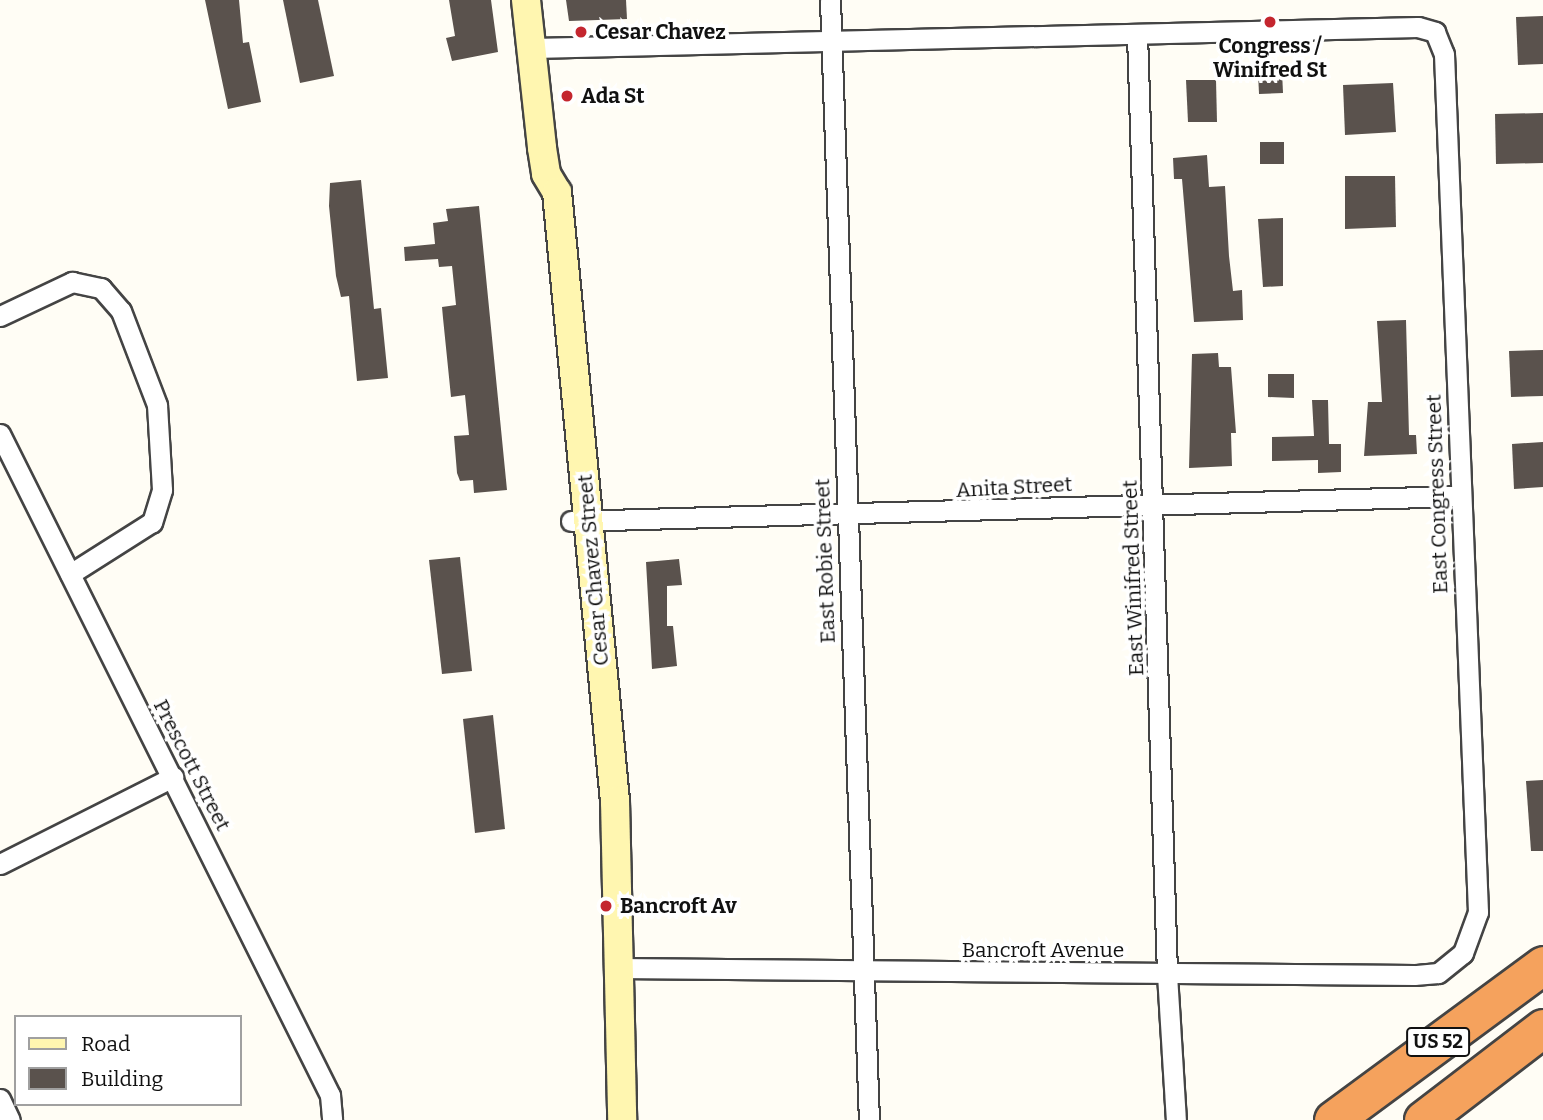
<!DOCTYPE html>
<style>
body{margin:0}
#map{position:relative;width:1543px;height:1120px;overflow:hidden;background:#fffdf5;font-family:Bitter,serif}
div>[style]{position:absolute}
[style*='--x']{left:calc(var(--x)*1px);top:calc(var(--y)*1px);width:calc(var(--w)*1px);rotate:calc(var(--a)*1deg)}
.building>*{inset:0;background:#5a524d}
.roads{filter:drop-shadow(2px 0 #444) drop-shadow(-2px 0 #444) drop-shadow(0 2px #444) drop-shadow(0 -2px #444)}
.minor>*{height:19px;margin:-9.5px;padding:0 9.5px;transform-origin:9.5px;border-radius:9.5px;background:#fff}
.secondary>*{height:28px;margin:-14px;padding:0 14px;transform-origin:14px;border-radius:14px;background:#fff6b0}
.motorway>*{height:37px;margin:-18.5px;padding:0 18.5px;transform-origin:18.5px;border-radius:18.5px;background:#f5a25d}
.dots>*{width:19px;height:19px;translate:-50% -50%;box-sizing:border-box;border:4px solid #fff;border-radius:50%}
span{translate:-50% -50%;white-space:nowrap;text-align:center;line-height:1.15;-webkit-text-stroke:7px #fff;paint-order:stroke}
.shield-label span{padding:2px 5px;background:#fff;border:2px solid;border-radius:5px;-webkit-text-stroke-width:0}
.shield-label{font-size:19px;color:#111;font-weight:700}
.poi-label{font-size:21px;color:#111;font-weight:700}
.left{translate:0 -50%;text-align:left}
.street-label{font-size:21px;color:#111}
.legend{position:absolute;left:14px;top:1015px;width:228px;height:91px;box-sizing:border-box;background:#fff;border:2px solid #a0a0a0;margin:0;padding:9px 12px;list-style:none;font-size:21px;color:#111}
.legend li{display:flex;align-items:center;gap:14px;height:35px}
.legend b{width:35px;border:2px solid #a0a0a0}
</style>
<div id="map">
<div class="building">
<i style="clip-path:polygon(205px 0,239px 0,243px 43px,249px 42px,261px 102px,228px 109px)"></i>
<i style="clip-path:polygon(283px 0,318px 0,334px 76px,300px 83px)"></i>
<i style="clip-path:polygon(449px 0,491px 0,498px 52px,452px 61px,446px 38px,455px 36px)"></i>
<i style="clip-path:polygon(566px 0,626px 0,627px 19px,569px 21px)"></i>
<i style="clip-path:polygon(1543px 16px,1543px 64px,1518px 65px,1516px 17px)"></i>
<i style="clip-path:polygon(1282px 71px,1283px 93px,1259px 94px,1258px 72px)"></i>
<i style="clip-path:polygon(1186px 80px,1216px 80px,1217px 122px,1188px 122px)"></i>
<i style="clip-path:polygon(1393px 83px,1396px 132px,1345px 135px,1343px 85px)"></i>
<i style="clip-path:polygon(1543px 113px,1543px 163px,1496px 164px,1495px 114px)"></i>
<i style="clip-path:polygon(1260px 142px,1284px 142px,1284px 164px,1260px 164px)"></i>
<i style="clip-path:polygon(1207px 155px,1209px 187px,1225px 186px,1229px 256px,1233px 291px,1242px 290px,1243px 320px,1194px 322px,1182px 179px,1174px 179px,1173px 158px)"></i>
<i style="clip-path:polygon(1345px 176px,1395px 176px,1396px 227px,1345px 229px)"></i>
<i style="clip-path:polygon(361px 180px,374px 309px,381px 308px,388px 378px,357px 381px,349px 296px,341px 297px,336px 276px,329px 206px,330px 183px)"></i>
<i style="clip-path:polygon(479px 206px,507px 490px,474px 493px,473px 480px,460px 481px,457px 473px,454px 436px,469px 435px,465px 395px,451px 397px,443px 318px,442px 307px,456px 305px,452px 266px,439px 267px,438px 259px,405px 261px,404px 247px,435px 244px,433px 223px,448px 221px,446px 209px)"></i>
<i style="clip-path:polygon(1283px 218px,1283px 286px,1263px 287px,1258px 219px)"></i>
<i style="clip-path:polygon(1406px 320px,1409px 435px,1416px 435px,1417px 454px,1364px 456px,1368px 402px,1382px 402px,1377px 321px)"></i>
<i style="clip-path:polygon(1543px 350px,1543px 396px,1511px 397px,1509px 351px)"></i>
<i style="clip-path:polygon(1218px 353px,1219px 367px,1231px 367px,1236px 433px,1231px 433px,1232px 466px,1189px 468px,1192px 354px)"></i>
<i style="clip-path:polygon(1268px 374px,1294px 374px,1294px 398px,1268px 397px)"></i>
<i style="clip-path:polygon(1312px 400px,1328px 400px,1329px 444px,1341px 444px,1341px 472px,1318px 473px,1318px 460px,1272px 461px,1272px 437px,1314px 436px)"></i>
<i style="clip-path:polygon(1543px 442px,1543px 487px,1514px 489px,1512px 444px)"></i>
<i style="clip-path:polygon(460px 557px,472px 671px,442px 674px,429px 560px)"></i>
<i style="clip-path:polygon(679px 559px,682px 585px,667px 586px,667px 626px,673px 626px,677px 666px,652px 669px,646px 562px)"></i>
<i style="clip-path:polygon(493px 715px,505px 829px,475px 833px,463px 719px)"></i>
<i style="clip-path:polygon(1543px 780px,1543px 851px,1531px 851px,1526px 781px)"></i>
</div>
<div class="roads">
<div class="minor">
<i style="--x:830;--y:0;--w:1121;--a:88.01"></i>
<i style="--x:1137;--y:34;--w:940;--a:88.17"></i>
<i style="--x:1167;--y:974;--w:146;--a:86.5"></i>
<i style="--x:533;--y:48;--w:885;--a:-1.36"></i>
<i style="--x:1418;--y:27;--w:18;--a:16"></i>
<i style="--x:1435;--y:32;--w:24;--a:68"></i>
<i style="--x:1444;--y:54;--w:859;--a:87.73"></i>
<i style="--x:1478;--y:912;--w:44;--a:110.1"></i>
<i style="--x:1463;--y:953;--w:32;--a:141"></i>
<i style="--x:1438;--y:973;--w:24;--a:175"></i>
<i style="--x:1414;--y:975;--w:798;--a:-179.5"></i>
<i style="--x:0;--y:316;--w:80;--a:-25.3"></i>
<i style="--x:72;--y:282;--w:30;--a:12"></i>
<i style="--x:101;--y:288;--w:30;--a:49"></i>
<i style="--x:121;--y:311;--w:101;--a:69"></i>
<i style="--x:157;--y:405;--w:85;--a:86.6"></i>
<i style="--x:162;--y:490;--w:34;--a:107"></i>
<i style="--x:152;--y:522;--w:97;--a:147.6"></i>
<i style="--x:0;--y:434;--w:739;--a:63.47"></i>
<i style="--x:330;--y:1095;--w:25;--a:85"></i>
<i style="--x:571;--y:521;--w:889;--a:-1.61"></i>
<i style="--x:0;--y:864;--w:194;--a:-26.7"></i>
<i style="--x:0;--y:1099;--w:23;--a:65"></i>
</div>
<div class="secondary">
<i style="--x:526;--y:0;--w:149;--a:83.8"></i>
<i style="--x:542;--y:148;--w:26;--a:81"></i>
<i style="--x:546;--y:174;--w:21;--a:59"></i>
<i style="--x:557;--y:192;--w:612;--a:84.56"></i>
<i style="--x:615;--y:801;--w:319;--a:88.7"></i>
</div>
<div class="motorway">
<i style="--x:1333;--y:1120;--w:261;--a:-36.4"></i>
<i style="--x:1423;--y:1120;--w:151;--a:-37.5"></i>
</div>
</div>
<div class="dots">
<i style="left:1270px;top:22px;background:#c4262e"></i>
<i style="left:581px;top:32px;background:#c4262e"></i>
<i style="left:567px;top:96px;background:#c4262e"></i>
<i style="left:606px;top:906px;background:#c4262e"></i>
</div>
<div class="shield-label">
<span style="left:1438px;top:1042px">US 52</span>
</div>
<div class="poi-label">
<span class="left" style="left:595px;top:32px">Cesar Chavez</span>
<span style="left:1270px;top:58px">Congress /<br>Winifred St</span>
<span class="left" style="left:581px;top:96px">Ada St</span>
<span class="left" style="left:620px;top:906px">Bancroft Av</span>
</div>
<div class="street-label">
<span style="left:1014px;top:487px;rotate:-3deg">Anita Street</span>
<span style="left:1437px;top:494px;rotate:-92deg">East Congress Street</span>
<span style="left:825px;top:561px;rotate:-92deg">East Robie Street</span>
<span style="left:593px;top:570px;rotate:-95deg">Cesar Chavez Street</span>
<span style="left:1133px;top:578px;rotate:-92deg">East Winifred Street</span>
<span style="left:192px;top:765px;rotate:63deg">Prescott Street</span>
<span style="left:1043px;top:950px">Bancroft Avenue</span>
</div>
<ul class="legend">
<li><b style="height:9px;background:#fff6b0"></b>Road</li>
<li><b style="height:19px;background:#5a524d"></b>Building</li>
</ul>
</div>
